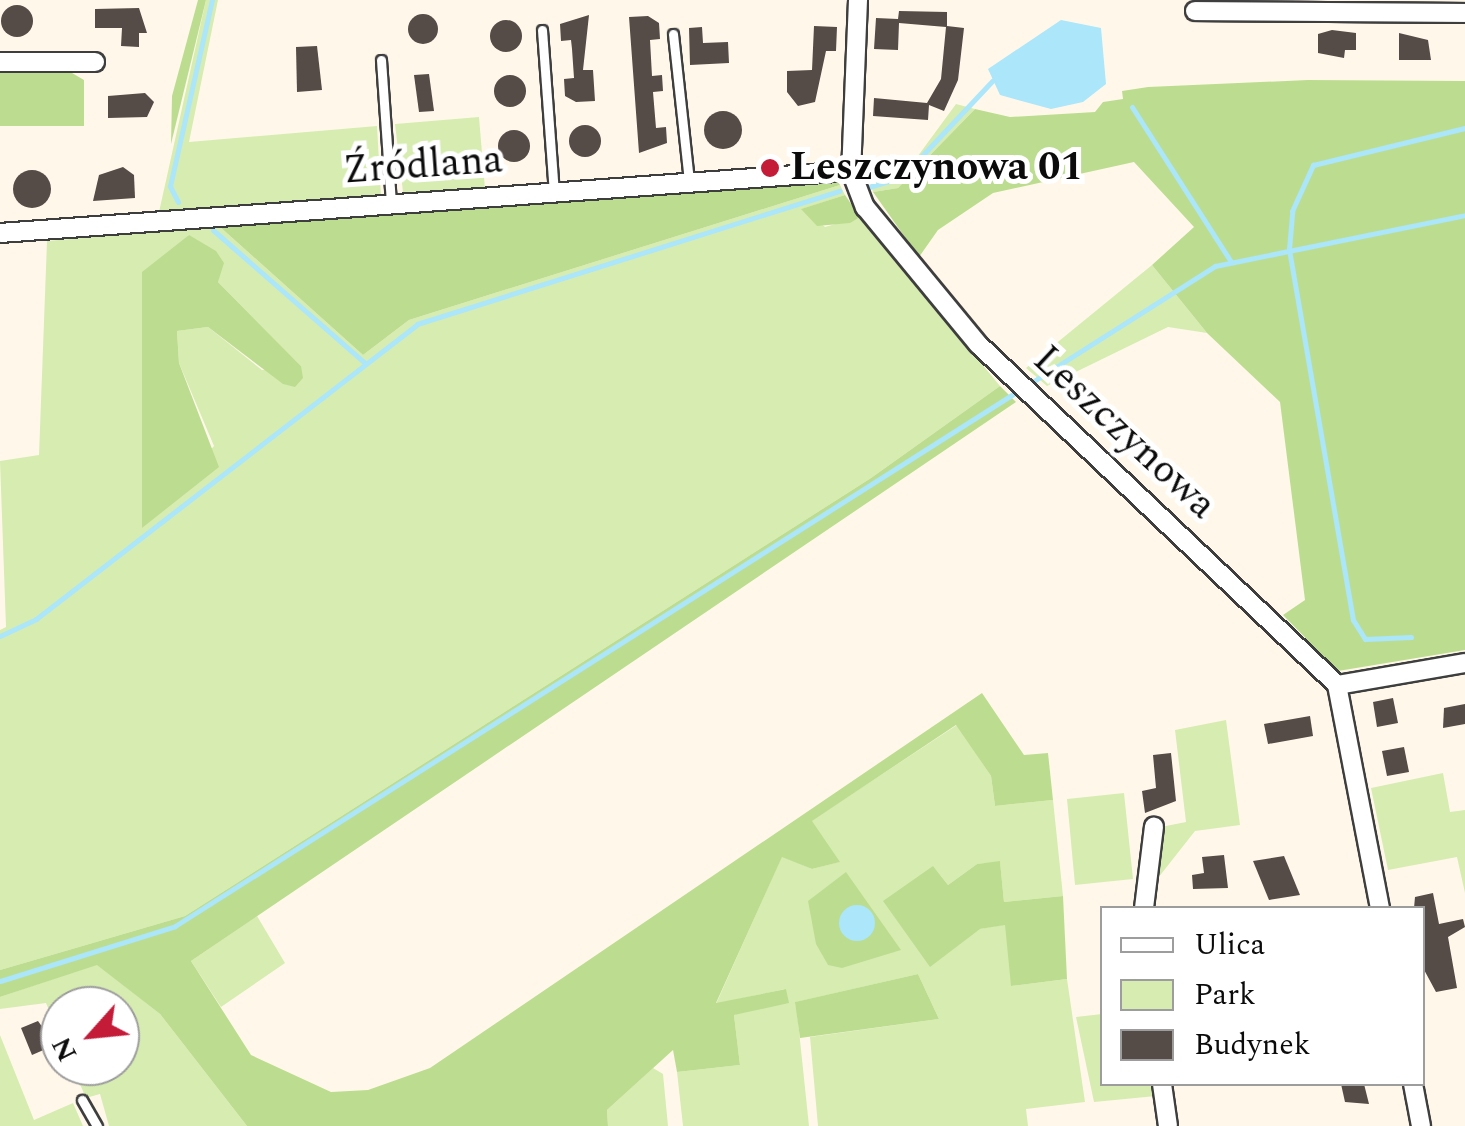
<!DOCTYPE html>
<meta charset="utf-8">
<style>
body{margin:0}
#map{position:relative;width:1465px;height:1126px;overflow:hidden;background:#fff8ea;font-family:Spectral,serif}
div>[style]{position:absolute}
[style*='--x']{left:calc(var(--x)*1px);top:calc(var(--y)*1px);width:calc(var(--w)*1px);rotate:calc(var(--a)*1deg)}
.green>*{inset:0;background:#d7ecb1}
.forest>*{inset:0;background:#bcdd90}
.water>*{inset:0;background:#abe6fa}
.round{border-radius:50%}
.stream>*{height:5px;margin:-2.5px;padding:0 2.5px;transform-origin:2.5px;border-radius:2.5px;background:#abe6fa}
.building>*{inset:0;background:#554b47}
.roads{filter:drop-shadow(2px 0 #3e3e3e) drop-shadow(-2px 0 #3e3e3e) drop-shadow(0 2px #3e3e3e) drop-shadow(0 -2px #3e3e3e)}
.lane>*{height:9px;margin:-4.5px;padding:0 4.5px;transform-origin:4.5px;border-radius:4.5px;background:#fff}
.street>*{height:18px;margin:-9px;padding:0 9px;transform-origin:9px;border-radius:9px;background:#fff}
.dots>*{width:28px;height:28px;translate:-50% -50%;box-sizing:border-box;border:5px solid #fff;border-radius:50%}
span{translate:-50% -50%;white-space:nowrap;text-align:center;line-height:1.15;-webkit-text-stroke:10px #fff;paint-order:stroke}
.street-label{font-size:40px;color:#0b0b0b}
.poi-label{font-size:40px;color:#0b0b0b;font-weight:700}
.left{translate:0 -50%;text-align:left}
.legend{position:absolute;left:1100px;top:906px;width:325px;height:180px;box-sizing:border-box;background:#fff;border:2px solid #9d9d9d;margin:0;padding:12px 18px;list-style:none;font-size:30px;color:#0b0b0b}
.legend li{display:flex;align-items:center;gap:20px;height:50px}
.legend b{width:50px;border:2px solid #9d9d9d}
.north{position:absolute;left:40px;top:986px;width:100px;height:100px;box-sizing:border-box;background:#fff;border:2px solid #9d9d9d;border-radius:50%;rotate:243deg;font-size:28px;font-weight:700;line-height:40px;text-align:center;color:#0b0b0b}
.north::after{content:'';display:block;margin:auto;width:35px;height:45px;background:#c41b38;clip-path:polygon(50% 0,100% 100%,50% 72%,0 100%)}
</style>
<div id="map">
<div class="green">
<i style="clip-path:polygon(206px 0,218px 0,189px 142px,377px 126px,381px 196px,159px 212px)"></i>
<i style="clip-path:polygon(956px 104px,975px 109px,898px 188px,873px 192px,869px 179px,886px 180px,912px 164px)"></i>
<i style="clip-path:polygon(479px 117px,485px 189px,403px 192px,395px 124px)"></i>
<i style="clip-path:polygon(evenodd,840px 185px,845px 195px,802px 209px,825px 227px,860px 217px,1000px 386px,871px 478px,185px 916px,0 970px,0 630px,6px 627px,0 461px,39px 455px,47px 241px,219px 226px,363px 355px,409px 320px,840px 185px,188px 235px,219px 271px,218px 282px,301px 366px,262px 370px,208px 327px,177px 331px,179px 363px,214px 446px,142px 526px,188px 235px)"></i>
<i style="clip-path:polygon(1152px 265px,1207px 333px,1168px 327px,1047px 386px,1026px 368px)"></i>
<i style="clip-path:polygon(1226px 720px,1240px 825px,1195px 831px,1158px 878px,1161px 827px,1186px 822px,1175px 730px)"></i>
<i style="clip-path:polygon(957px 725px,991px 776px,995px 806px,1053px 800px,1063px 896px,1004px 902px,1000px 862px,977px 864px,948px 885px,933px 866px,980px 929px,1006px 924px,1012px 986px,1067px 979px,1085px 1102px,1026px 1109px,1028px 1126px,818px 1126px,810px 1037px,939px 1019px,918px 974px,796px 1002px,809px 1126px,683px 1126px,677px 1072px,740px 1065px,734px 1015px,785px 989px,716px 1004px,782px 856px,812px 869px,839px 862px,811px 821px)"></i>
<i style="clip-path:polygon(1443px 773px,1450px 812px,1465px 810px,1465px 893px,1457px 857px,1388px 870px,1371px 788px)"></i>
<i style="clip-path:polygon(1124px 793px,1133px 879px,1075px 885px,1067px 799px)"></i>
<i style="clip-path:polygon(257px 916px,285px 963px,221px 1007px,191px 961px)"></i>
<i style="clip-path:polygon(97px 964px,160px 1014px,247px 1126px,109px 1126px,100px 1094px,86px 1098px,72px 1066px,120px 1066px,120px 1006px,60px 1006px,60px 1036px,46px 1003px,0 1009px,0 997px)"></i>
<i style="clip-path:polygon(1102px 1014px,1102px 1084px,1155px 1084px,1156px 1096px,1094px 1102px,1076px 1017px)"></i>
<i style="clip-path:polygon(0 1035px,34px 1120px,73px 1103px,83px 1126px,0 1126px)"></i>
<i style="clip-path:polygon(653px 1068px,663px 1074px,668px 1126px,608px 1126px,607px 1110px)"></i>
</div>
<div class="forest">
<i style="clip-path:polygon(198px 0,206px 0,171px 144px,172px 96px)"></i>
<i style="clip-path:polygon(0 71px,72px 73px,84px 80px,84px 126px,0 126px)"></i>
<i style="clip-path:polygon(1308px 80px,1465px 81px,1465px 650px,1338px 671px,1283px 615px,1305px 600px,1280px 402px,1207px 333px,1152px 265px,1194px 227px,1134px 162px,993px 193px,938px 230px,919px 257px,873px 192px,898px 188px,975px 109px,1010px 117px,1095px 112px,1103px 102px,1123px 99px,1122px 91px,1148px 87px)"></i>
<i style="clip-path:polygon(836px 178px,840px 185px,409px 320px,363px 355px,219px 226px)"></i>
<i style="clip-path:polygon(845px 195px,860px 217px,850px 223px,817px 226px,801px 209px)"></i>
<i style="clip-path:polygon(189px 235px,216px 251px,224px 263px,218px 282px,301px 366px,303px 378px,295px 387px,283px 384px,208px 327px,177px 331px,179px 363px,219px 467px,142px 528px,142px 272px)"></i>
<i style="clip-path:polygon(1000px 386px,1016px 402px,191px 961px,251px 1055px,331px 1092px,368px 1090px,430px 1068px,982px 693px,1024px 755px,1048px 753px,1053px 800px,995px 806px,991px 776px,956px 725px,812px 821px,840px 862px,812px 869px,782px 857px,716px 1003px,786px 989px,789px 1003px,734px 1015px,740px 1065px,677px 1072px,673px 1050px,607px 1110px,608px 1126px,247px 1126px,160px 1014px,97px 965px,0 997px,0 970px,185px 916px,871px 478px)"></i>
<i style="clip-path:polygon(1000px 861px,1004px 902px,1063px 896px,1067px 979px,1011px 986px,1005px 925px,980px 929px,930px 967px,883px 901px,933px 866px,948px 885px,977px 864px)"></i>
<i style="clip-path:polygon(846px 872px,901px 950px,842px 968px,828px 965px,816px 944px,808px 901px)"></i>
<i style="clip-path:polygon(918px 974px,939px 1019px,800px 1038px,795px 1002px)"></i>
</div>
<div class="water">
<i style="clip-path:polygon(1061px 20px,1101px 28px,1106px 84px,1083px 102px,1051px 109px,1000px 95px,988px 69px)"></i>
<i class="round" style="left:839px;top:905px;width:36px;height:36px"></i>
</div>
<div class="stream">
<i style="--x:1132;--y:107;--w:184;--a:57.4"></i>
<i style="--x:869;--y:187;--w:34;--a:-17"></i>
<i style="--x:902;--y:177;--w:132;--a:-46.8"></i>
<i style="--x:178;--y:202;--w:18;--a:-117"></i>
<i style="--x:170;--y:186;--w:191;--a:-77.3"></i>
<i style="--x:213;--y:230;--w:201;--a:41.2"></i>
<i style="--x:0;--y:636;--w:40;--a:-25"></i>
<i style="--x:36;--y:619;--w:482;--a:-37.7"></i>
<i style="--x:417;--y:324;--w:443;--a:-17.5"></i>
<i style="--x:1411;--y:637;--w:46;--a:177.5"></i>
<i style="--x:1365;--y:639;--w:22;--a:-122"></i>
<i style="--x:1353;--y:620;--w:376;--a:-99.8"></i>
<i style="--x:1289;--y:249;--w:38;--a:-85"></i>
<i style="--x:1292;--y:211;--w:51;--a:-65.5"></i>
<i style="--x:1313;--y:165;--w:156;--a:-13.7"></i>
<i style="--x:0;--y:981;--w:183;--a:-17.4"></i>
<i style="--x:175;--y:926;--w:1232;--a:-32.4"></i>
<i style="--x:1215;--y:266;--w:255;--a:-11.5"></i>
</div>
<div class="building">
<i class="round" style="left:1px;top:5px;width:32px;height:32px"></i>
<i style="clip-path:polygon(139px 8px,147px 33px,139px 33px,139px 47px,121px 46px,122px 28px,95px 28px,95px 9px)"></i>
<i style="clip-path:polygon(899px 11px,947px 12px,947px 26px,964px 28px,958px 80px,944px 111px,929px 105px,928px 120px,873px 116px,874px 98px,927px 103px,941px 79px,946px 27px,899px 23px,898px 50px,874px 49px,876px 18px,898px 19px)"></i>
<i class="round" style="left:408px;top:14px;width:30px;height:30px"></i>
<i style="clip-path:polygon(589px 15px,583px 70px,593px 70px,595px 101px,576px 102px,565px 96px,564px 79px,574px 78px,572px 49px,571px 40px,561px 41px,560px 24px)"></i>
<i style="clip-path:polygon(648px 16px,659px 23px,660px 39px,650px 40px,652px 76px,662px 75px,663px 91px,653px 92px,656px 128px,666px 127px,667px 143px,639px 153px,629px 17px)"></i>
<i class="round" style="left:490px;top:20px;width:32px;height:32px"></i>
<i style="clip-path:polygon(814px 26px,837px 27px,836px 51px,826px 51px,815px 102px,798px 106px,787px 92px,787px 71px,812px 70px)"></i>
<i style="clip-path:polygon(702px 27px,703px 43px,728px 42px,729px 63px,690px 65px,689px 28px)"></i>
<i style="clip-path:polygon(1332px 30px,1356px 33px,1356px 50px,1345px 50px,1344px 58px,1318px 53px,1318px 34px)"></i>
<i style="clip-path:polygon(1399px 33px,1428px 40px,1431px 60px,1399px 60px)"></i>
<i style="clip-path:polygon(317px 46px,322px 90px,297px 92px,296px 47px)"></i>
<i style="clip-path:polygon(429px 74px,434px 111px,419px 112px,414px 75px)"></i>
<i class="round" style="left:494px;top:75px;width:32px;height:32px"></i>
<i style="clip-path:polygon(145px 93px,154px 102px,147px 117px,108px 118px,108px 96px)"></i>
<i class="round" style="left:704px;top:111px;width:38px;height:38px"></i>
<i class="round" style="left:569px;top:125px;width:32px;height:32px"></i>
<i class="round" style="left:498px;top:130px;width:32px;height:32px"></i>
<i style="clip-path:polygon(123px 167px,134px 175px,135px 198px,93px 201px,99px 175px)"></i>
<i class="round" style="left:13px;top:170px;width:38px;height:38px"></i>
<i style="clip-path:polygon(1393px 698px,1398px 723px,1377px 727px,1373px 702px)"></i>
<i style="clip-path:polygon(1465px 704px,1465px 724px,1443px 728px,1444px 708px)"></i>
<i style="clip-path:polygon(1310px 716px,1313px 736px,1268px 744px,1264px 724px)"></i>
<i style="clip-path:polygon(1404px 747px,1409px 772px,1387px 776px,1382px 751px)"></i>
<i style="clip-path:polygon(1171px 753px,1176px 801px,1145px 813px,1142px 791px,1156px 788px,1153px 755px)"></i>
<i style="clip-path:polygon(1224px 855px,1228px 888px,1193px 889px,1192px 875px,1204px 873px,1202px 857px)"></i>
<i style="clip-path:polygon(1284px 856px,1300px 895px,1269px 900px,1253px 861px)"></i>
<i style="clip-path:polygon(1433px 893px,1439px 924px,1463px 919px,1465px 927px,1448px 937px,1457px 988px,1436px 992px,1422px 966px,1422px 908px,1414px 908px,1415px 897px)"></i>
<i style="clip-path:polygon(38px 1021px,55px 1045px,32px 1055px,21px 1028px)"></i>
<i style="clip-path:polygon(1341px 1084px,1364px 1084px,1369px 1104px,1345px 1102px)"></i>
</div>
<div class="roads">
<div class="lane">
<i style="--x:542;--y:30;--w:162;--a:85.8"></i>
<i style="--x:673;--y:34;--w:149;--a:83.8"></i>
<i style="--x:381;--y:60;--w:143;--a:86"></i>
<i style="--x:82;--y:1100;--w:30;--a:60"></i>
</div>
<div class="street">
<i style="--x:858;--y:0;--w:171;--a:92.3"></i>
<i style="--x:851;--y:171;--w:39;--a:69"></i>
<i style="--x:865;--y:207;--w:178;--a:50.5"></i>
<i style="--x:978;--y:344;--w:495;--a:43.5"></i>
<i style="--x:1337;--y:685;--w:227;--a:79.1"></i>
<i style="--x:1195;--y:11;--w:270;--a:0.4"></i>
<i style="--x:0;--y:62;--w:95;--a:0"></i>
<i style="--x:0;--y:233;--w:853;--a:-4.17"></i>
<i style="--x:1337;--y:685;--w:130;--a:-9.8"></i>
<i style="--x:1144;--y:908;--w:82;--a:-83"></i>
<i style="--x:1162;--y:1084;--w:42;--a:81.9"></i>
<i style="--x:1413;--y:1084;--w:43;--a:79.2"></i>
</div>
</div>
<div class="dots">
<i style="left:770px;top:168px;background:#c41b38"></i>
</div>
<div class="street-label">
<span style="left:423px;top:166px;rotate:-4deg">Źródlana</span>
<span style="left:1124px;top:433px;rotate:43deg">Leszczynowa</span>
</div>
<div class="poi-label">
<span class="left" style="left:790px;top:168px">Leszczynowa 01</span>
</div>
<ul class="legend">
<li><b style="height:12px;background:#fff"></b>Ulica</li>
<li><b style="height:28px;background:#d7ecb1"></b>Park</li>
<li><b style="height:28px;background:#554b47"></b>Budynek</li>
</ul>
<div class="north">N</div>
</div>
